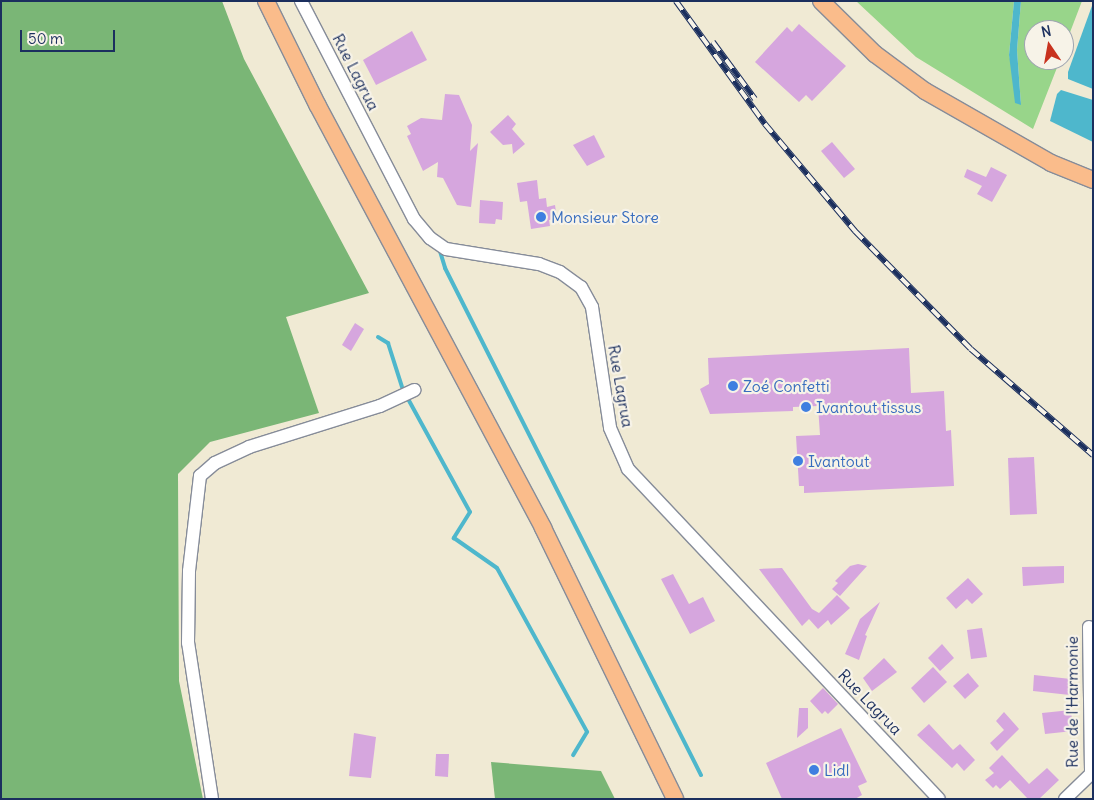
<!DOCTYPE html>
<meta charset="utf-8">
<style>
body{margin:0}
#map{position:relative;width:1094px;height:800px;overflow:hidden;background:#f0ead4;font-family:Delius,sans-serif}
div>[style]{position:absolute}
[style*='--x']{left:calc(var(--x)*1px);top:calc(var(--y)*1px);width:calc(var(--w)*1px);rotate:calc(var(--a)*1deg)}
.green>*{inset:0;background:#98d58a}
.forest>*{inset:0;background:#7ab676}
.water>*{inset:0;background:#4eb7cc}
.stream>*{height:4px;margin:-2px;padding:0 2px;transform-origin:2px;border-radius:2px;background:#4eb7cc}
.building>*{inset:0;background:#d6a6de}
.roads{filter:drop-shadow(1px 0 #868c99) drop-shadow(-1px 0 #868c99) drop-shadow(0 1px #868c99) drop-shadow(0 -1px #868c99)}
.minor>*{height:12px;margin:-6px;padding:0 6px;transform-origin:6px;border-radius:6px;background:#fff}
.major>*{height:16px;margin:-8px;padding:0 8px;transform-origin:8px;border-radius:8px;background:#fabc8b}
.rail>*{height:5.5px;margin-top:-2.75px;transform-origin:0;background:repeating-linear-gradient(90deg,#f7f3e8 0 11px,#1b2f5e 0 22px);box-sizing:border-box;border-block:1px solid #1b2f5e}
.dots>*{width:14px;height:14px;translate:-50% -50%;box-sizing:border-box;border:2px solid #f7f3e8;border-radius:50%}
span{translate:-50% -50%;white-space:nowrap;text-align:center;line-height:1.15;-webkit-text-stroke:4.5px #f7f3e8;paint-order:stroke}
.street-label{font-size:16px;color:#1b2f5e}
.shop-label{font-size:16px;color:#366cbe}
.left{translate:0 -50%;text-align:left}
.frame{position:absolute;inset:0;border:2px solid #1b2f5e;pointer-events:none}
.north{position:absolute;left:1024px;top:20px;width:50px;height:50px;box-sizing:border-box;background:#f7f3e8;border:1px solid #9fa5b1;border-radius:50%;rotate:348deg;font-size:14px;font-weight:700;line-height:20px;text-align:center;color:#1b2f5e}
.north::after{content:'';display:block;margin:auto;width:18px;height:22px;background:#c8321e;clip-path:polygon(50% 0,100% 100%,50% 72%,0 100%)}
.scale{position:absolute;left:20px;top:30px;width:95px;height:22px;box-sizing:border-box;border:2px solid #1b2f5e;border-top:0;padding-left:6px;font-size:15px;line-height:18px;white-space:nowrap;color:#1b2f5e;-webkit-text-stroke:4px #f7f3e8;paint-order:stroke}
</style>
<div id="map">
<div class="green">
<i style="clip-path:polygon(856px 1px,1014px 1px,1009px 55px,1021px 105px,1017px 50px,1021px 1px,1082px 1px,1064px 48px,1064px 30px,1034px 30px,1034px 60px,1060px 60px,1033px 129px,916px 57px)"></i>
</div>
<div class="forest">
<i style="clip-path:polygon(1px 1px,222px 1px,244px 59px,369px 293px,286px 317px,319px 413px,210px 442px,178px 474px,179px 681px,203px 799px,1px 799px)"></i>
<i style="clip-path:polygon(491px 762px,601px 771px,615px 799px,495px 799px)"></i>
</div>
<div class="water">
<i style="clip-path:polygon(1014px 1px,1021px 1px,1017px 50px,1021px 105px,1015px 103px,1009px 55px)"></i>
<i style="clip-path:polygon(1093px 3px,1093px 89px,1068px 79px,1068px 72px)"></i>
<i style="clip-path:polygon(1061px 90px,1093px 100px,1093px 142px,1050px 121px,1057px 94px)"></i>
</div>
<div class="stream">
<i style="--x:439;--y:248;--w:21;--a:73"></i>
<i style="--x:445;--y:268;--w:568;--a:63.21"></i>
<i style="--x:378;--y:337;--w:12;--a:31"></i>
<i style="--x:388;--y:343;--w:46;--a:72.3"></i>
<i style="--x:407;--y:397;--w:131;--a:61.3"></i>
<i style="--x:470;--y:512;--w:31;--a:122"></i>
<i style="--x:454;--y:538;--w:52;--a:34.9"></i>
<i style="--x:497;--y:568;--w:187;--a:61.2"></i>
<i style="--x:587;--y:732;--w:27;--a:121"></i>
</div>
<div class="building">
<i style="clip-path:polygon(799px 24px,846px 66px,812px 101px,806px 95px,799px 102px,755px 62px,787px 27px,792px 32px)"></i>
<i style="clip-path:polygon(412px 31px,427px 60px,376px 85px,363px 60px)"></i>
<i style="clip-path:polygon(445px 94px,459px 95px,472px 125px,470px 151px,478px 143px,471px 207px,457px 205px,443px 178px,437px 177px,438px 162px,423px 171px,407px 136px,411px 134px,407px 126px,421px 118px,442px 120px)"></i>
<i style="clip-path:polygon(508px 115px,516px 124px,512px 129px,525px 144px,513px 154px,512px 144px,503px 145px,490px 132px)"></i>
<i style="clip-path:polygon(594px 135px,605px 157px,587px 166px,573px 145px)"></i>
<i style="clip-path:polygon(832px 142px,855px 169px,844px 178px,821px 151px)"></i>
<i style="clip-path:polygon(991px 167px,1007px 175px,992px 202px,977px 194px,982px 186px,964px 177px,967px 169px,986px 177px)"></i>
<i style="clip-path:polygon(537px 180px,539px 199px,546px 198px,547px 207px,555px 205px,557px 219px,549px 220px,550px 226px,531px 229px,527px 201px,520px 202px,517px 183px)"></i>
<i style="clip-path:polygon(480px 200px,503px 202px,502px 220px,496px 219px,495px 224px,479px 223px)"></i>
<i style="clip-path:polygon(355px 323px,364px 329px,351px 351px,342px 345px)"></i>
<i style="clip-path:polygon(909px 348px,911px 393px,944px 391px,946px 431px,951px 430px,954px 486px,804px 493px,804px 486px,799px 486px,796px 436px,820px 435px,818px 406px,793px 407px,793px 411px,710px 414px,700px 389px,709px 384px,708px 358px)"></i>
<i style="clip-path:polygon(1034px 457px,1037px 514px,1010px 515px,1008px 458px)"></i>
<i style="clip-path:polygon(858px 564px,867px 566px,840px 596px,832px 589px,838px 583px,835px 581px,850px 566px)"></i>
<i style="clip-path:polygon(1064px 566px,1064px 583px,1023px 586px,1022px 567px)"></i>
<i style="clip-path:polygon(782px 568px,812px 609px,819px 613px,837px 595px,850px 608px,831px 625px,828px 620px,818px 629px,809px 619px,802px 626px,759px 569px)"></i>
<i style="clip-path:polygon(673px 574px,689px 604px,703px 597px,715px 621px,690px 634px,661px 579px)"></i>
<i style="clip-path:polygon(968px 578px,983px 594px,972px 604px,967px 599px,956px 609px,946px 598px)"></i>
<i style="clip-path:polygon(880px 602px,865px 635px,867px 636px,859px 660px,845px 654px,860px 619px)"></i>
<i style="clip-path:polygon(982px 628px,987px 657px,971px 659px,967px 630px)"></i>
<i style="clip-path:polygon(942px 644px,954px 658px,940px 671px,928px 658px)"></i>
<i style="clip-path:polygon(884px 658px,897px 672px,872px 691px,863px 678px)"></i>
<i style="clip-path:polygon(933px 667px,947px 682px,924px 703px,911px 688px)"></i>
<i style="clip-path:polygon(968px 673px,979px 686px,965px 699px,953px 686px)"></i>
<i style="clip-path:polygon(1034px 675px,1071px 679px,1070px 695px,1033px 691px)"></i>
<i style="clip-path:polygon(823px 688px,838px 704px,828px 714px,825px 711px,822px 714px,810px 701px)"></i>
<i style="clip-path:polygon(799px 708px,808px 708px,808px 728px,797px 738px)"></i>
<i style="clip-path:polygon(1071px 710px,1073px 731px,1045px 734px,1042px 713px)"></i>
<i style="clip-path:polygon(1004px 712px,1019px 729px,997px 751px,990px 743px,1004px 730px,996px 721px)"></i>
<i style="clip-path:polygon(929px 724px,953px 750px,960px 744px,975px 760px,964px 771px,957px 763px,952px 768px,917px 735px)"></i>
<i style="clip-path:polygon(841px 728px,867px 782px,858px 786px,862px 795px,855px 799px,782px 799px,766px 763px)"></i>
<i style="clip-path:polygon(354px 733px,376px 737px,371px 778px,349px 776px)"></i>
<i style="clip-path:polygon(436px 754px,449px 754px,448px 777px,435px 776px)"></i>
<i style="clip-path:polygon(1002px 755px,1029px 784px,1047px 768px,1059px 780px,1039px 799px,1028px 799px,1010px 780px,1000px 789px,996px 785px,993px 788px,985px 780px,994px 773px,989px 768px)"></i>
</div>
<div class="roads">
<div class="minor">
<i style="--x:301;--y:1;--w:246;--a:62.6"></i>
<i style="--x:414;--y:219;--w:25;--a:50"></i>
<i style="--x:430;--y:238;--w:19;--a:35"></i>
<i style="--x:446;--y:249;--w:94;--a:9.2"></i>
<i style="--x:539;--y:264;--w:22;--a:21"></i>
<i style="--x:560;--y:272;--w:26;--a:36"></i>
<i style="--x:581;--y:287;--w:23;--a:61"></i>
<i style="--x:592;--y:307;--w:122;--a:81.5"></i>
<i style="--x:610;--y:428;--w:45;--a:66.3"></i>
<i style="--x:628;--y:469;--w:453;--a:46.7"></i>
<i style="--x:1089;--y:627;--w:146;--a:89.2"></i>
<i style="--x:212;--y:799;--w:158;--a:-98.7"></i>
<i style="--x:188;--y:643;--w:72;--a:-89.2"></i>
<i style="--x:189;--y:571;--w:96;--a:-83.4"></i>
<i style="--x:200;--y:476;--w:20;--a:-41"></i>
<i style="--x:215;--y:463;--w:38;--a:-25"></i>
<i style="--x:249;--y:447;--w:137;--a:-17.4"></i>
<i style="--x:380;--y:406;--w:38;--a:-25"></i>
<i style="--x:1065;--y:799;--w:39;--a:-44"></i>
</div>
<div class="major">
<i style="--x:266;--y:1;--w:117;--a:63.7"></i>
<i style="--x:318;--y:106;--w:478;--a:61.9"></i>
<i style="--x:543;--y:528;--w:301;--a:64"></i>
<i style="--x:821;--y:1;--w:76;--a:44.5"></i>
<i style="--x:875;--y:54;--w:62;--a:36.5"></i>
<i style="--x:925;--y:91;--w:145;--a:29.7"></i>
<i style="--x:1051;--y:163;--w:45;--a:22"></i>
</div>
</div>
<div class="rail">
<i style="--x:676;--y:1;--w:152;--a:54.1"></i>
<i style="--x:765;--y:124;--w:140;--a:49.9"></i>
<i style="--x:855;--y:231;--w:165;--a:45.5"></i>
<i style="--x:971;--y:349;--w:162;--a:41"></i>
<i style="--x:713;--y:42;--w:71;--a:53.6"></i>
</div>
<div class="dots">
<i style="left:541px;top:217px;background:#3f7fe0"></i>
<i style="left:733px;top:386px;background:#3f7fe0"></i>
<i style="left:806px;top:407px;background:#3f7fe0"></i>
<i style="left:798px;top:461px;background:#3f7fe0"></i>
<i style="left:814px;top:770px;background:#3f7fe0"></i>
</div>
<div class="street-label">
<span style="left:356px;top:72px;rotate:63deg">Rue Lagrua</span>
<span style="left:621px;top:386px;rotate:80deg">Rue Lagrua</span>
<span style="left:870px;top:702px;rotate:46deg">Rue Lagrua</span>
<span style="left:1072px;top:702px;rotate:-90deg">Rue de l'Harmonie</span>
</div>
<div class="shop-label">
<span class="left" style="left:551px;top:217px">Monsieur Store</span>
<span class="left" style="left:743px;top:386px">Zoé Confetti</span>
<span class="left" style="left:816px;top:407px">Ivantout tissus</span>
<span class="left" style="left:808px;top:461px">Ivantout</span>
<span class="left" style="left:824px;top:770px">Lidl</span>
</div>
<div class="frame"></div>
<div class="north">N</div>
<div class="scale">50 m</div>
</div>
